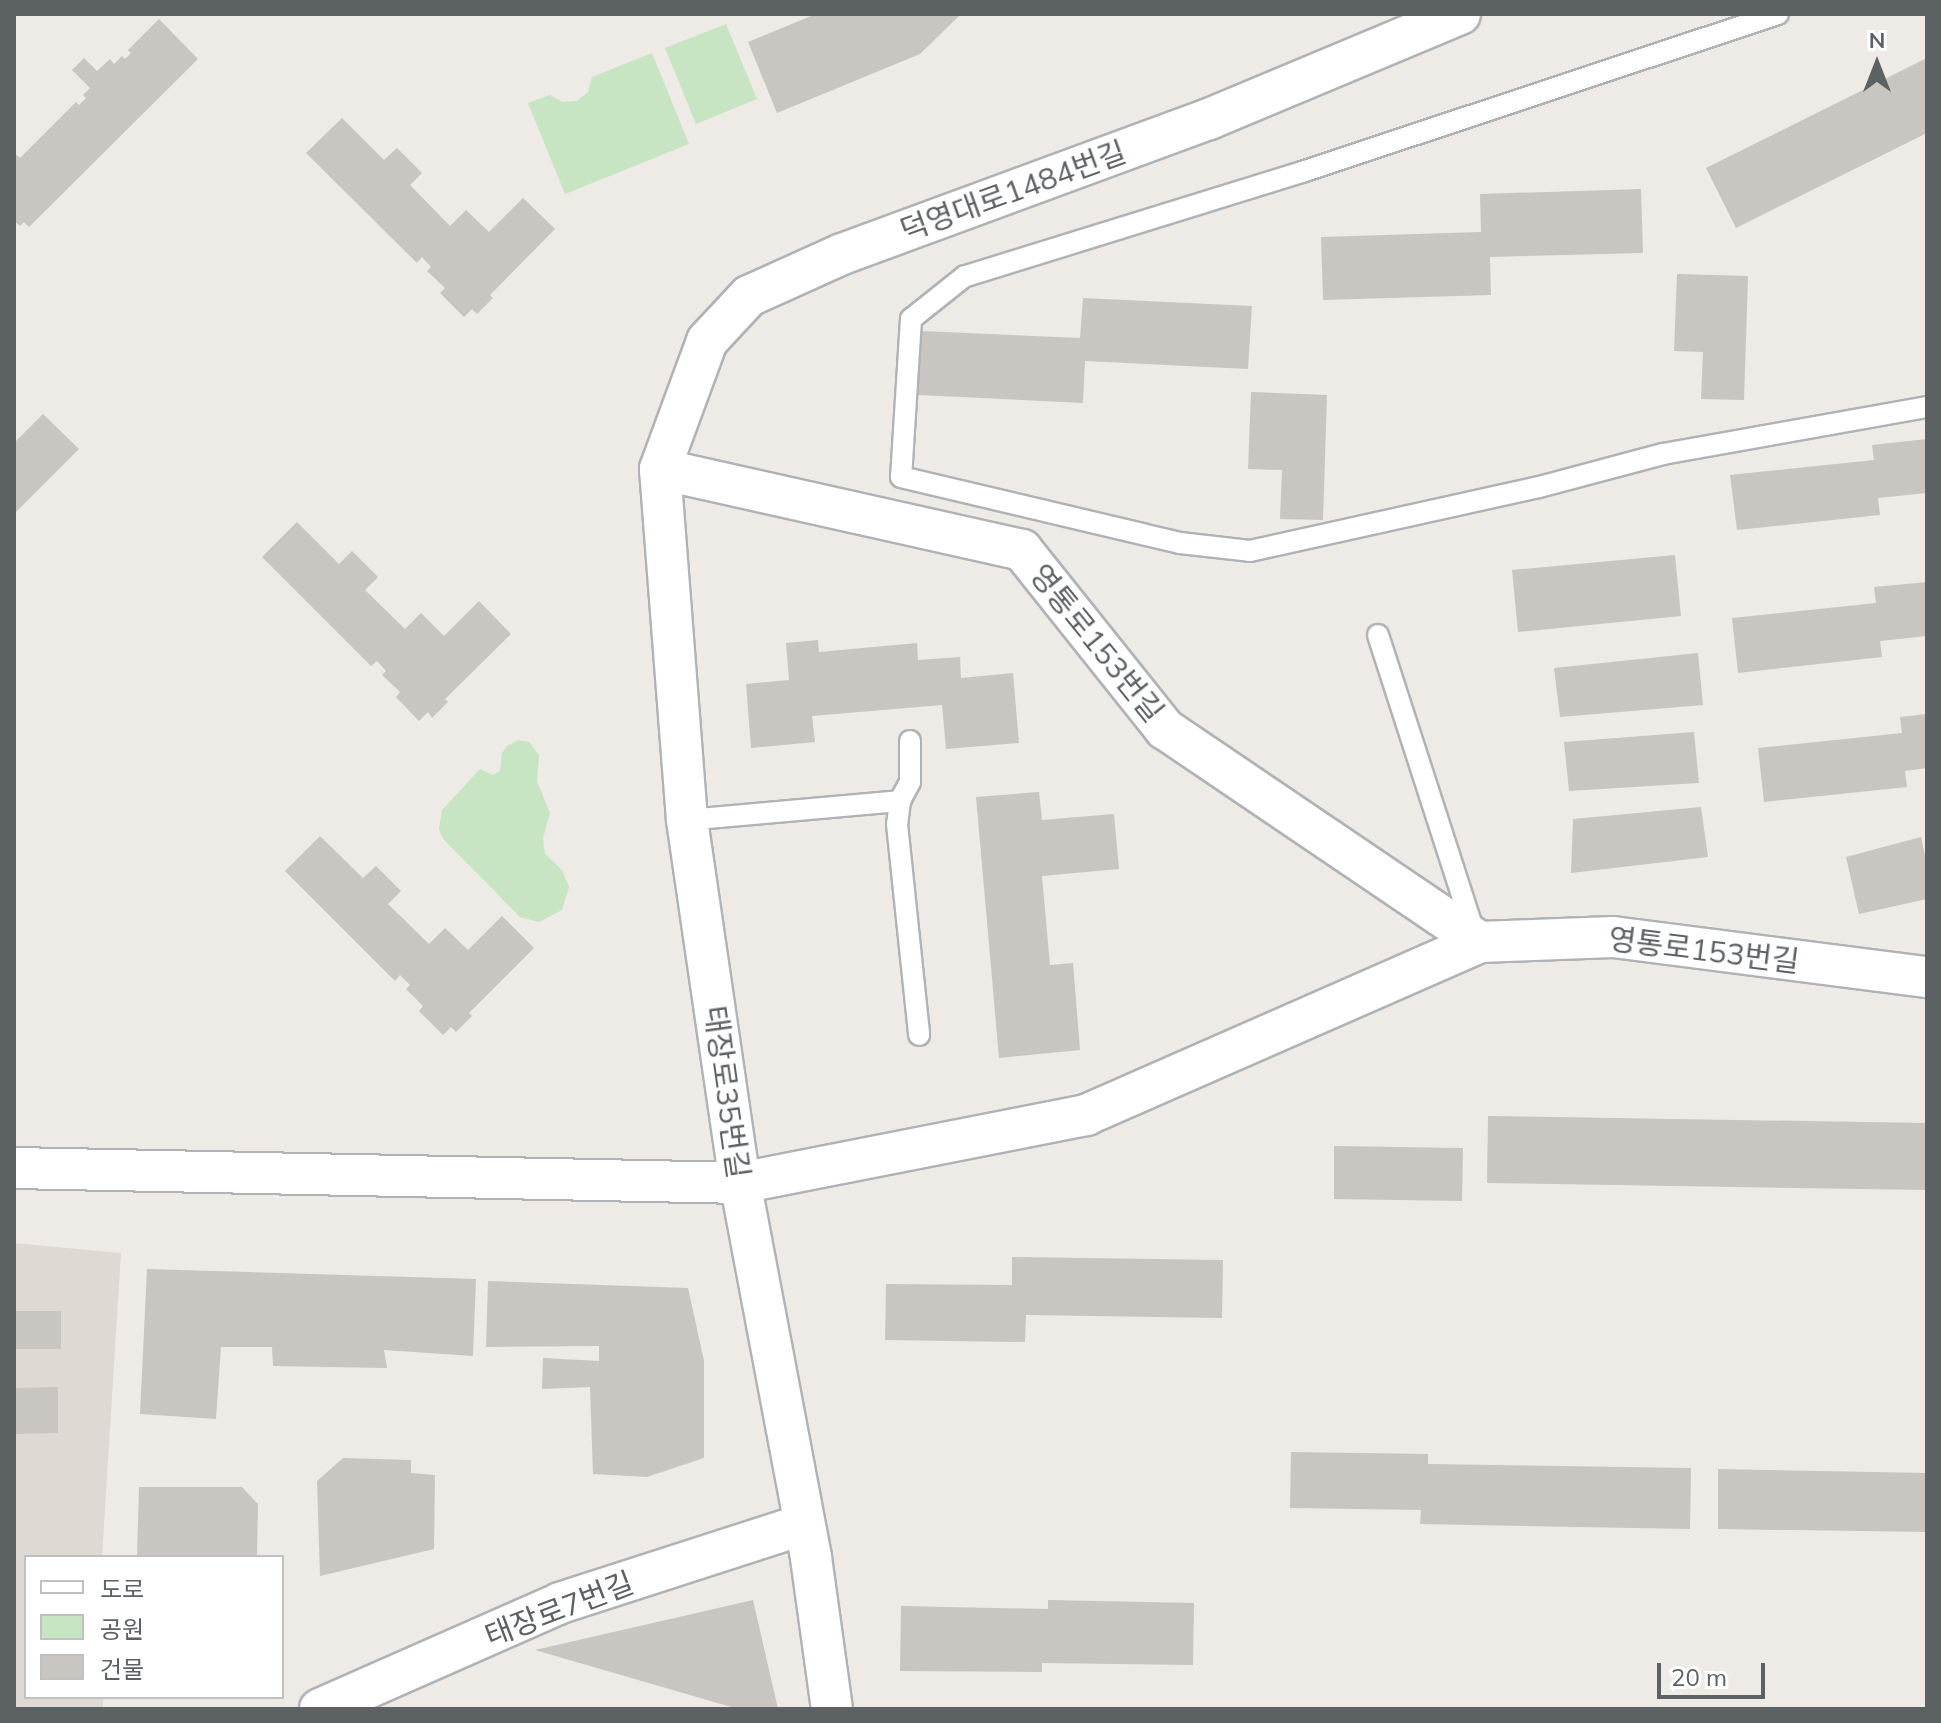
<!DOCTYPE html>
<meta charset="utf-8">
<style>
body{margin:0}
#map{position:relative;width:1941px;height:1723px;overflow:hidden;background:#eeeae5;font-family:Mulish,"Noto Sans KR",sans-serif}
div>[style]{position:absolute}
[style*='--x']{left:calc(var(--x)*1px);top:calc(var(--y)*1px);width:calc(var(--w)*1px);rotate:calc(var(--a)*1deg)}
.education>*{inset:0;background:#dedad3}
.green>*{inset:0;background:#c7e4c3}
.building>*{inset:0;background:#c9c5c1}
.roads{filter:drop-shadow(2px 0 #b0b3b6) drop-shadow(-2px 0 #b0b3b6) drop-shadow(0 2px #b0b3b6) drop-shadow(0 -2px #b0b3b6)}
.service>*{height:20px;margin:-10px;padding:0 10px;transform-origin:10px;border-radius:10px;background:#fff}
.minor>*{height:40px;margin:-20px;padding:0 20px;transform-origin:20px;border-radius:20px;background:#fff}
span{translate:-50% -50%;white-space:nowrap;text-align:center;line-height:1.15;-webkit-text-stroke:6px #fff;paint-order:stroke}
.street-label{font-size:30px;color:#5c6164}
.frame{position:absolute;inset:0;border:16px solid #5c6164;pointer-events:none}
.legend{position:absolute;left:24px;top:1555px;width:260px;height:144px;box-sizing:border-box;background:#fff;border:2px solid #bec0c1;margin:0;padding:10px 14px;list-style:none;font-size:24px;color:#5c6164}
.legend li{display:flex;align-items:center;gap:16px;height:40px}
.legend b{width:40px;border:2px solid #bec0c1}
.north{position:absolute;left:1837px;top:24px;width:80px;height:80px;-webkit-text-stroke:6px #fff;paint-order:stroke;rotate:0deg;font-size:22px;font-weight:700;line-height:32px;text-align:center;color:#5c6164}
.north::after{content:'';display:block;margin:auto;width:28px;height:36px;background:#5c6164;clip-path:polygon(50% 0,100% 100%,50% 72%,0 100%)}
.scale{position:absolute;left:1657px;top:1663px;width:108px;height:36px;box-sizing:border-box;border:4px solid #5c6164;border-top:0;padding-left:10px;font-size:24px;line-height:28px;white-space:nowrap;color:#5c6164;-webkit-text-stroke:6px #fff;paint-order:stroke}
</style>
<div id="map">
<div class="education">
<i style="clip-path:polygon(14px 1243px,121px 1253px,102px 1557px,26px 1557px,26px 1697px,103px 1697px,103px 1709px,14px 1709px)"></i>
</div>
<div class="green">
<i style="clip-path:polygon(726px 24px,757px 99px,696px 124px,665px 48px)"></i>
<i style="clip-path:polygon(652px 53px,689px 144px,565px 194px,528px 103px,550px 95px,562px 102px,577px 101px,588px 92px,592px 77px)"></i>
<i style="clip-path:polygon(518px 740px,529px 742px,539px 755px,537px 781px,550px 813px,543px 838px,545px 854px,562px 870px,569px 887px,562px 910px,539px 922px,520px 917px,443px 839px,439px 829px,442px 810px,480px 769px,493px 775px,500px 771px,502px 753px,507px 746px)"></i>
</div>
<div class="building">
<i style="clip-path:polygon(816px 14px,961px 14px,920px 54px,777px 113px,748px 42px)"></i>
<i style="clip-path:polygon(159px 19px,198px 59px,29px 227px,24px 222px,20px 226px,14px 221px,14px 153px,20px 158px,76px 102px,79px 105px,86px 98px,83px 95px,90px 88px,72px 70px,84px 58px,97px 71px,110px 59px,114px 64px,122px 56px,125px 59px,131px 53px,128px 50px)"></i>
<i style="clip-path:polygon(1927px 58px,1927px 133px,1736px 228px,1706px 168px)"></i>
<i style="clip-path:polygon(342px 118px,384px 160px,397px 148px,422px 173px,410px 185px,450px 226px,466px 210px,489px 232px,523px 198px,555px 229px,490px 295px,493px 298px,477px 314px,472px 309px,464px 317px,440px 293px,445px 288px,427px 271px,431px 267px,422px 257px,417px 263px,306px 153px)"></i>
<i style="clip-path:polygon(1641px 189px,1643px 253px,1490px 257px,1491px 295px,1323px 300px,1321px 237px,1481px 232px,1480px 194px)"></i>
<i style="clip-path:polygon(1677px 274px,1748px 276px,1744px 400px,1701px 399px,1703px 352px,1674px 351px)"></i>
<i style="clip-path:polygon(1083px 298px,1252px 306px,1248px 369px,1085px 361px,1083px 403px,918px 395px,921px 331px,1080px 338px)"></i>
<i style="clip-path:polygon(1251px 392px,1327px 395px,1323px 520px,1280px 519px,1282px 470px,1248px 469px)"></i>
<i style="clip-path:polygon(43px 414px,79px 449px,14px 514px,14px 443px)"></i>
<i style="clip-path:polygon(1927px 439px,1927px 493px,1878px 498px,1880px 515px,1737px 530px,1730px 475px,1874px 460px,1872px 445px)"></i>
<i style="clip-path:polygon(297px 522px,339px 564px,352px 551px,378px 577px,365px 590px,405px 629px,421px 613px,444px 636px,479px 601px,511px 634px,445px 699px,448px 702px,432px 718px,428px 712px,419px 721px,396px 697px,400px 692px,382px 675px,386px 671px,377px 661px,371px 666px,262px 557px)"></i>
<i style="clip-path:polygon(1675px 555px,1681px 616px,1518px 632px,1512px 570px)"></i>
<i style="clip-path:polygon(1927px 582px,1927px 636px,1880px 641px,1882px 657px,1738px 673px,1732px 618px,1876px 603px,1874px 587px)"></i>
<i style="clip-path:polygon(818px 640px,819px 652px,917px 643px,918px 660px,960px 657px,961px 678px,1013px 673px,1019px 743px,946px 749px,942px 705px,812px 716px,815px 742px,751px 748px,746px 684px,789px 680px,786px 643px)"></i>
<i style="clip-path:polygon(1698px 653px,1703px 705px,1560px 717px,1554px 668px)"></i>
<i style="clip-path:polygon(1927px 714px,1927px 768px,1905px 771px,1907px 787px,1764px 802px,1758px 748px,1902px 733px,1900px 717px)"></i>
<i style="clip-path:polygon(1694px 732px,1699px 783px,1569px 791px,1564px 742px)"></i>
<i style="clip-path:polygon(1039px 792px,1042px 820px,1114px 814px,1119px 869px,1042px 876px,1050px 965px,1073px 963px,1080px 1050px,999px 1058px,976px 797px)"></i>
<i style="clip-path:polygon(1701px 807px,1708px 857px,1571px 873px,1573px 819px)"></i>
<i style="clip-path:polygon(320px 836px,363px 878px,376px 866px,401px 891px,388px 904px,429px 944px,445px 928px,468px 950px,502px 916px,534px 948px,469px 1013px,472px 1016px,456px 1032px,451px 1027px,443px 1035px,419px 1011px,423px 1006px,406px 989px,410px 985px,400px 975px,395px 981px,285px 871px)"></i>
<i style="clip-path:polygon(1921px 837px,1927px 865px,1927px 899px,1859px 914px,1846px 857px)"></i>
<i style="clip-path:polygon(1488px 1116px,1927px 1123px,1927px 1190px,1487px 1183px)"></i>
<i style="clip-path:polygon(1334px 1146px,1463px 1148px,1462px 1201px,1334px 1199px)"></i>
<i style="clip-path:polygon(1012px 1257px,1223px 1260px,1222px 1318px,1026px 1315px,1025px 1342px,885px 1340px,886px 1284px,1012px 1285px)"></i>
<i style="clip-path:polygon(147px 1269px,476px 1279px,473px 1356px,384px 1350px,387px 1368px,273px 1366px,272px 1347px,221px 1347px,216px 1419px,140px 1414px)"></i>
<i style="clip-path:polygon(488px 1281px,688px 1288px,704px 1361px,704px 1458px,647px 1477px,593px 1474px,590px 1387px,542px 1389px,543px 1358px,599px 1361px,599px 1346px,486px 1347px)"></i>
<i style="clip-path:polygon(14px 1311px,61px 1311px,61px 1349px,14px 1349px)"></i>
<i style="clip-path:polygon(58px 1387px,58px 1433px,14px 1434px,14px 1388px)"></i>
<i style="clip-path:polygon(1291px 1452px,1428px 1454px,1428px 1464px,1691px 1468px,1690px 1529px,1420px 1524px,1421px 1510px,1290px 1508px)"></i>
<i style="clip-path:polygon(343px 1458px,411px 1460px,411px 1473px,435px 1475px,434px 1549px,320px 1576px,317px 1481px)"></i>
<i style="clip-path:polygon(1718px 1469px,1927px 1473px,1927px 1532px,1718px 1529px)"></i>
<i style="clip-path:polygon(139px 1487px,242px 1487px,258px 1504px,257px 1557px,137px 1557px)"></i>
<i style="clip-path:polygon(753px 1600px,778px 1709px,738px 1709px,535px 1650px)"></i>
<i style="clip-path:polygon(1048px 1600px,1194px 1603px,1193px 1665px,1042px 1663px,1042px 1672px,900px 1671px,901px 1606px,1048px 1609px)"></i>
</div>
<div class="roads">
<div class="service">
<i style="--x:1778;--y:14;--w:502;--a:161.64"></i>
<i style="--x:1302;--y:172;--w:353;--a:162.8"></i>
<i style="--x:965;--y:276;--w:69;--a:141.5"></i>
<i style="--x:911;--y:319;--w:158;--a:93.6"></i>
<i style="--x:901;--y:477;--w:287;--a:13.3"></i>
<i style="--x:1180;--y:543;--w:70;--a:6.5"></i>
<i style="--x:1250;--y:551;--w:296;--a:-12.5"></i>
<i style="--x:1539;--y:487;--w:128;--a:-14.9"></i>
<i style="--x:1663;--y:454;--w:268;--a:-10.1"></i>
<i style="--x:1378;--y:635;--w:312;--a:72.1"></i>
<i style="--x:910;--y:741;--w:41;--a:90"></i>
<i style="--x:910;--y:782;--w:21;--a:118"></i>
<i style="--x:900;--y:801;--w:23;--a:97"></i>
<i style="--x:897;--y:824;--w:212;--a:84"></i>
<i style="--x:687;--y:820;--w:214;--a:-5.1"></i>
</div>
<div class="minor">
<i style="--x:660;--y:469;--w:371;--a:12.6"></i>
<i style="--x:1022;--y:550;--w:229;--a:51.4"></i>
<i style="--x:1165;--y:729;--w:380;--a:34.1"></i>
<i style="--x:14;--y:1168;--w:726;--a:1.18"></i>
<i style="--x:740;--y:1183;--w:353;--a:-11.1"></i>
<i style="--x:1086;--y:1115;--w:430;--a:-23.7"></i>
<i style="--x:1480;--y:942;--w:133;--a:-2.2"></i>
<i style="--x:1613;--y:937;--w:317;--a:7.3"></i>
<i style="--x:320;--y:1709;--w:262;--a:-23.8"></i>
<i style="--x:560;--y:1603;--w:256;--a:-17.9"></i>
<i style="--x:832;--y:1709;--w:153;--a:-97.9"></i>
<i style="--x:811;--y:1557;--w:381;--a:-100.7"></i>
<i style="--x:740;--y:1183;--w:367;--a:-98.3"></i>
<i style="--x:687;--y:820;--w:352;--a:-94.4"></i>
<i style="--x:660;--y:469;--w:136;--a:-69.8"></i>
<i style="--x:707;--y:341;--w:62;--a:-47"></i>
<i style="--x:749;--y:296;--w:102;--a:-24.3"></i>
<i style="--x:842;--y:254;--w:391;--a:-20.2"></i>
<i style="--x:1209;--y:119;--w:272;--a:-22.7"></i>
</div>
</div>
<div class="street-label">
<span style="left:1013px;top:191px;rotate:-20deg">덕영대로1484번길</span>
<span style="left:1097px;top:643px;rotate:51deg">영통로153번길</span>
<span style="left:1704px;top:950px;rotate:7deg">영통로153번길</span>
<span style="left:727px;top:1092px;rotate:82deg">태장로35번길</span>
<span style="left:559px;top:1609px;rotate:-21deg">태장로7번길</span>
</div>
<div class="frame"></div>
<ul class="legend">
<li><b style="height:10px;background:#fff"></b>도로</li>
<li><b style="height:22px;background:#c7e4c3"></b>공원</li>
<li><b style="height:22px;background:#c9c5c1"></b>건물</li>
</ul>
<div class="north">N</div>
<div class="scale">20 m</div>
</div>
